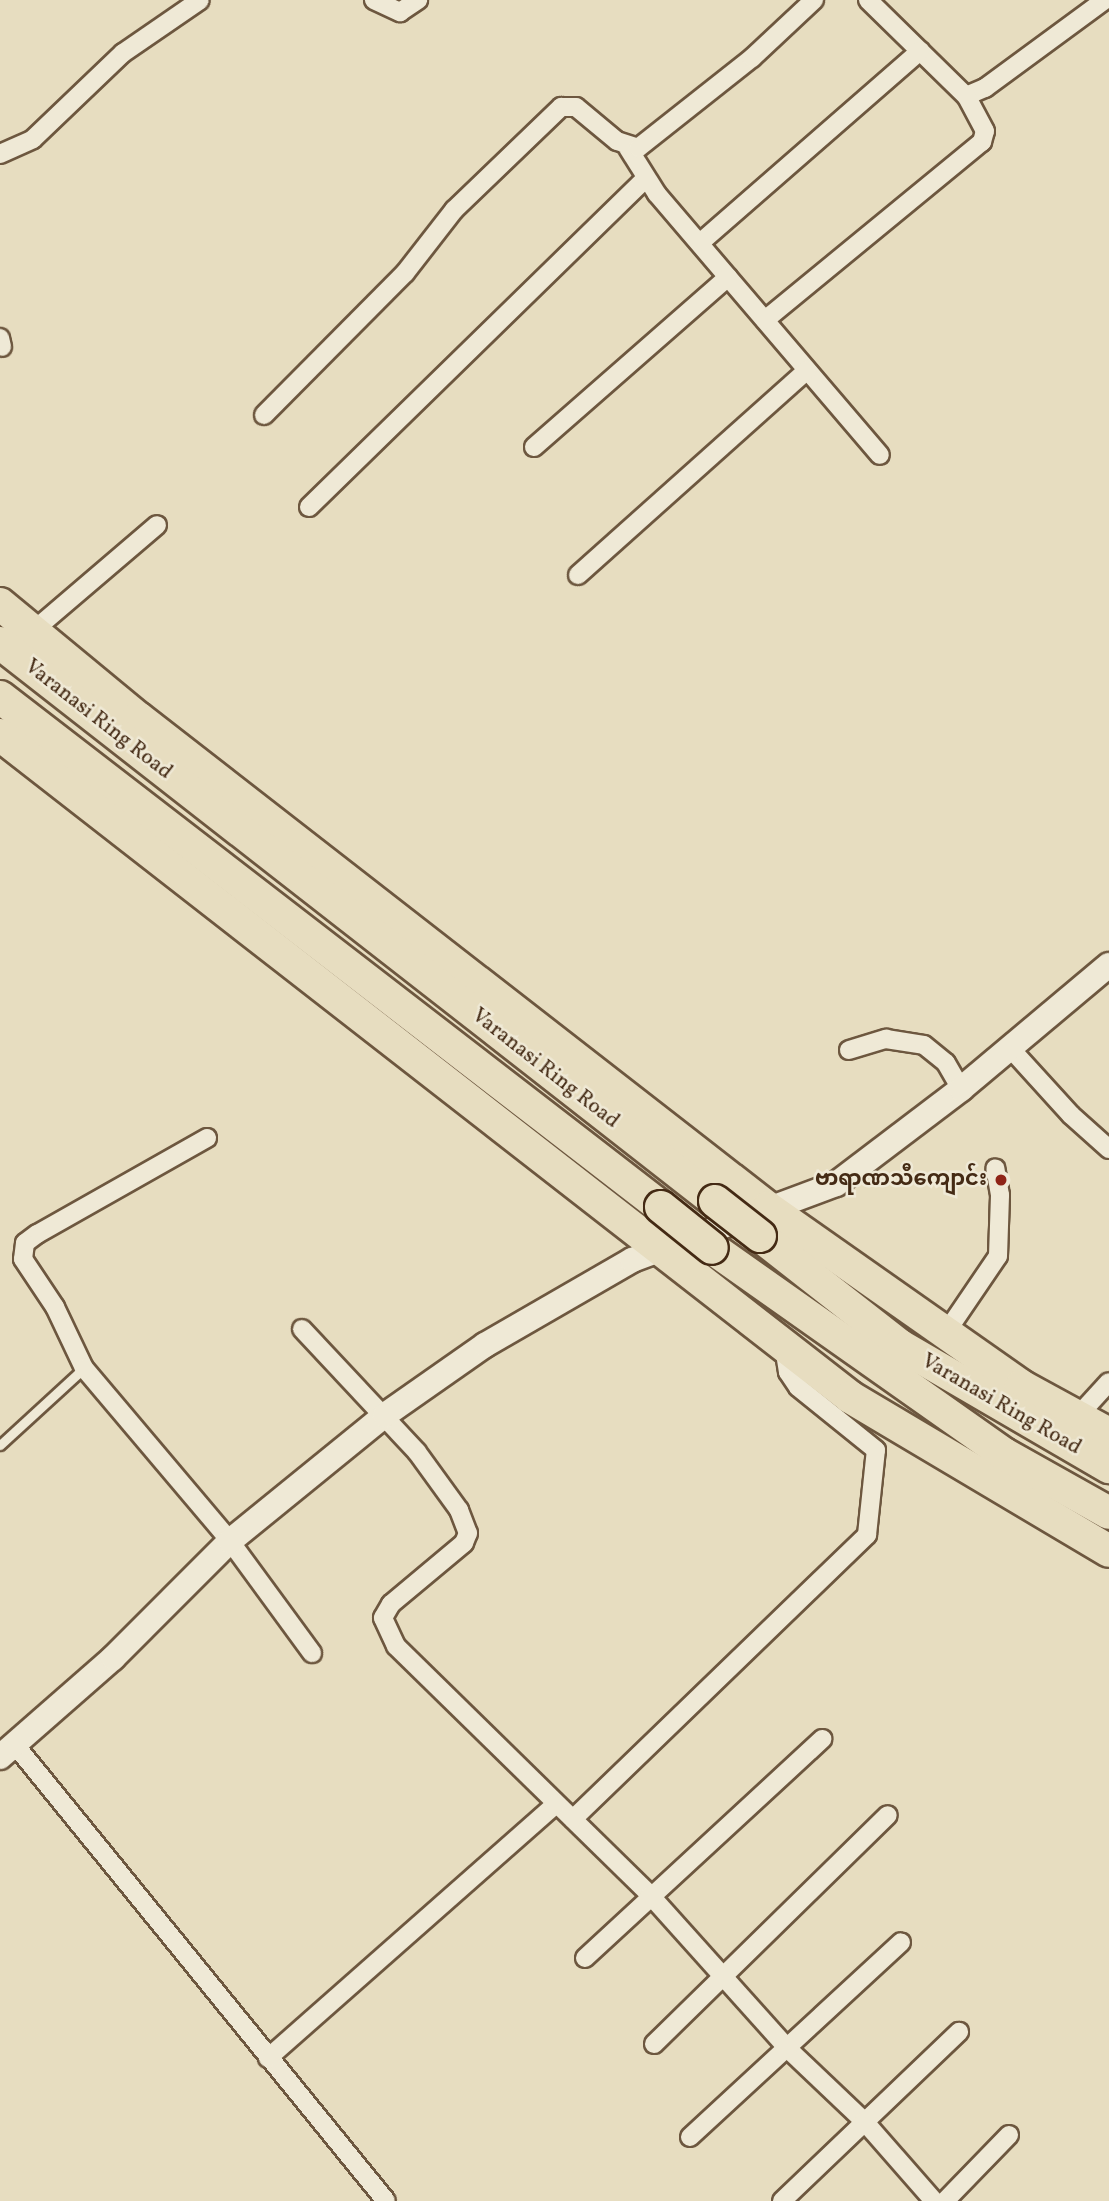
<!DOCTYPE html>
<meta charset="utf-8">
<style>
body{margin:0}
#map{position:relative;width:1109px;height:2201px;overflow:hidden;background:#e7ddc0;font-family:Vollkorn,"Noto Sans Myanmar",serif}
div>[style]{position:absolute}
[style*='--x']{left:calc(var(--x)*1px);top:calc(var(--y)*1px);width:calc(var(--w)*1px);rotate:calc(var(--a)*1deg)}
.roads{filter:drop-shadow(2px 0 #6d573f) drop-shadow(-2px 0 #6d573f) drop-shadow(0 2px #6d573f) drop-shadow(0 -2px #6d573f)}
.lane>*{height:9px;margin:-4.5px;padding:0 4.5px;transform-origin:4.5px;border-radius:4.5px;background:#efe9d6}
.street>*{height:18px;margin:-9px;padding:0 9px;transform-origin:9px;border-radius:9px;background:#efe9d6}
.secondary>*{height:24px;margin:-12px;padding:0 12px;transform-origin:12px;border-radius:12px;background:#efe9d6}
.highway>*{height:32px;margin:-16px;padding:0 16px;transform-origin:16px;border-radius:16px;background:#e7ddc0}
.bridges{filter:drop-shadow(2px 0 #442a14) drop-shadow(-2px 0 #442a14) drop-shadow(0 2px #442a14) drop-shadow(0 -2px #442a14)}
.highway-bridge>*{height:32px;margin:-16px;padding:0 16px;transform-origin:16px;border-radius:16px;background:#e7ddc0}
.dots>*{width:19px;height:19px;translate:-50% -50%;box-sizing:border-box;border:4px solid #efe9d6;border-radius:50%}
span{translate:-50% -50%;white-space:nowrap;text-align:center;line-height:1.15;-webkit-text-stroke:5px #efe9d6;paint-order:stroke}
.street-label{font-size:21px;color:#442a14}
.poi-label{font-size:21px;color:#442a14;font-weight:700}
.right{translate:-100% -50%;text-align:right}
</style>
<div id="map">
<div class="roads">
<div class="lane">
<i style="--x:0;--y:1445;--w:114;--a:-42.5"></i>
</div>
<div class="street">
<i style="--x:374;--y:0;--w:29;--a:25"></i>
<i style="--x:400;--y:12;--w:22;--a:-34"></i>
<i style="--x:868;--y:0;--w:137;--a:44.4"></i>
<i style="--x:966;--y:96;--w:21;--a:-23"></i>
<i style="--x:985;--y:88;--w:149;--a:-36.3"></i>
<i style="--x:628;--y:148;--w:54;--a:57.8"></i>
<i style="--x:657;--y:194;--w:343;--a:49.5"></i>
<i style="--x:0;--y:154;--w:36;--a:-24"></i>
<i style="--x:33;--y:139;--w:124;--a:-43.7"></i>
<i style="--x:123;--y:53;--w:93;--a:-34.5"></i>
<i style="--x:701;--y:242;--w:291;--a:-41.1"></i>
<i style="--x:765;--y:320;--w:281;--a:-39.4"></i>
<i style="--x:982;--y:142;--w:11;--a:-75"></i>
<i style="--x:985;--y:131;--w:40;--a:-118"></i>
<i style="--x:0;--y:338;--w:9;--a:77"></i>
<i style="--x:264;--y:415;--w:200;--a:-45.2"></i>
<i style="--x:405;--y:273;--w:80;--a:-52.1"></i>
<i style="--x:454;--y:210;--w:149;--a:-43.9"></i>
<i style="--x:561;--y:107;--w:15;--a:0"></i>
<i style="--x:576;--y:107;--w:53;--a:39.7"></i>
<i style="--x:617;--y:141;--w:22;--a:18"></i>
<i style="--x:638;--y:148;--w:145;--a:-38.3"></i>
<i style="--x:752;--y:58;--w:85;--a:-43.1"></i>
<i style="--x:534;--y:447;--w:258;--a:-41.2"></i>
<i style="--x:309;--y:507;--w:471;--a:-44.3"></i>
<i style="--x:578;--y:575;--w:307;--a:-41.8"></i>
<i style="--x:33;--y:631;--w:163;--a:-40.5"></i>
<i style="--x:1011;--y:1049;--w:89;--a:47.7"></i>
<i style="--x:1071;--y:1115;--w:51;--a:41.8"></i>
<i style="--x:849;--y:1050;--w:39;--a:-17"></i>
<i style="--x:886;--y:1039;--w:38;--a:9"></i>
<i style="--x:924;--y:1045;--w:28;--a:39"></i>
<i style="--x:946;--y:1063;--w:30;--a:60"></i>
<i style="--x:207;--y:1138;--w:195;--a:150.5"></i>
<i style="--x:37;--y:1234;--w:15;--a:143"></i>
<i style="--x:25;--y:1243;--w:16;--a:97"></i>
<i style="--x:23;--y:1259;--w:58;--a:56.3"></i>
<i style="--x:55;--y:1307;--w:68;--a:64.6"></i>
<i style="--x:84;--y:1368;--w:226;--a:49.8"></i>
<i style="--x:230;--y:1541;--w:139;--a:53.8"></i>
<i style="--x:302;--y:1329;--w:168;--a:46.9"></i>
<i style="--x:417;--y:1452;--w:72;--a:54.1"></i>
<i style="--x:459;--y:1510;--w:25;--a:69"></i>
<i style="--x:468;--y:1533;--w:11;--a:112"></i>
<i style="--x:464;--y:1543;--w:95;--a:140.1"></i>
<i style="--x:391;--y:1604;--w:16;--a:120"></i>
<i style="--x:383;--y:1618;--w:31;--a:65"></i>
<i style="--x:396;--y:1646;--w:356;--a:44.4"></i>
<i style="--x:650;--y:1895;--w:207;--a:48.1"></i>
<i style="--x:788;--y:2049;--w:105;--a:43.5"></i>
<i style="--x:864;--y:2121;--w:106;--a:48.8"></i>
<i style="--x:945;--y:1334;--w:94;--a:-55.8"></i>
<i style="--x:998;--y:1256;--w:61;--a:-88.1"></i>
<i style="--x:1000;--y:1195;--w:27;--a:-100"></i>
<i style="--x:1077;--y:1417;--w:47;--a:-47.6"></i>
<i style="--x:16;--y:1746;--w:586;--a:50.88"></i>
<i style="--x:573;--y:1819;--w:409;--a:-44"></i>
<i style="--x:867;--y:1535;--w:85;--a:-84"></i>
<i style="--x:876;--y:1450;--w:100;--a:-141.1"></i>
<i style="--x:798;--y:1387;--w:18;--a:-124"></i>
<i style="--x:788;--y:1372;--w:26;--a:-99"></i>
<i style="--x:585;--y:1958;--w:323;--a:-42.7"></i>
<i style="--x:654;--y:2044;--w:327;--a:-44.4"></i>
<i style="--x:268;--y:2058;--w:384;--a:-41.4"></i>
<i style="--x:690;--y:2137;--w:287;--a:-42.7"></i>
<i style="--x:782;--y:2201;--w:245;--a:-43.7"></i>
<i style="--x:945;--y:2201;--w:92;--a:-45.9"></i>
</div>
<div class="secondary">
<i style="--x:0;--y:1757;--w:150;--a:-41.2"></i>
<i style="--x:113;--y:1658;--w:165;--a:-45"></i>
<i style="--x:230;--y:1541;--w:200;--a:-39.1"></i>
<i style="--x:385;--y:1415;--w:122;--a:-35"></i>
<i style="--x:485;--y:1345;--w:170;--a:-30"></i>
<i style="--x:632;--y:1260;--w:218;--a:-20.4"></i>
<i style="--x:836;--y:1184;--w:157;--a:-37.2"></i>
<i style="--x:961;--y:1089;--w:193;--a:-40"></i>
</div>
<div class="highway">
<i style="--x:0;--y:604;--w:179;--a:39.6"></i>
<i style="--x:138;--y:718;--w:798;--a:37.87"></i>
<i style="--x:768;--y:1208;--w:309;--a:35.1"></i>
<i style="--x:1021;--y:1386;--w:100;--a:28.6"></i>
<i style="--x:0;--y:643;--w:907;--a:37.97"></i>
<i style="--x:0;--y:697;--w:835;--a:37.65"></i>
<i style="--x:0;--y:735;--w:1077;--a:37.91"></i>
<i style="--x:850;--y:1397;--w:301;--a:30.7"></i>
<i style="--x:760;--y:1236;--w:177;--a:38.1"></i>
<i style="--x:899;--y:1345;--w:243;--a:30.2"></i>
<i style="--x:712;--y:1248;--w:357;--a:35.2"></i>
<i style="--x:1004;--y:1454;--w:120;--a:29.3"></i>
</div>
</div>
<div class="bridges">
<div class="highway-bridge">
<i style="--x:715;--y:1201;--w:57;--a:37.9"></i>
<i style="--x:661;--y:1207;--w:65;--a:38.8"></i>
</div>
</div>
<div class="dots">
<i style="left:1001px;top:1180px;background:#8f2418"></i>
</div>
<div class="street-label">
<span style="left:98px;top:720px;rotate:38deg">Varanasi Ring Road</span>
<span style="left:545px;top:1069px;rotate:38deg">Varanasi Ring Road</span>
<span style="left:1001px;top:1405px;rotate:30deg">Varanasi Ring Road</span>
</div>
<div class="poi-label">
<span class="right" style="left:987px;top:1180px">ဗာရာဏသီကျောင်း</span>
</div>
</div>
